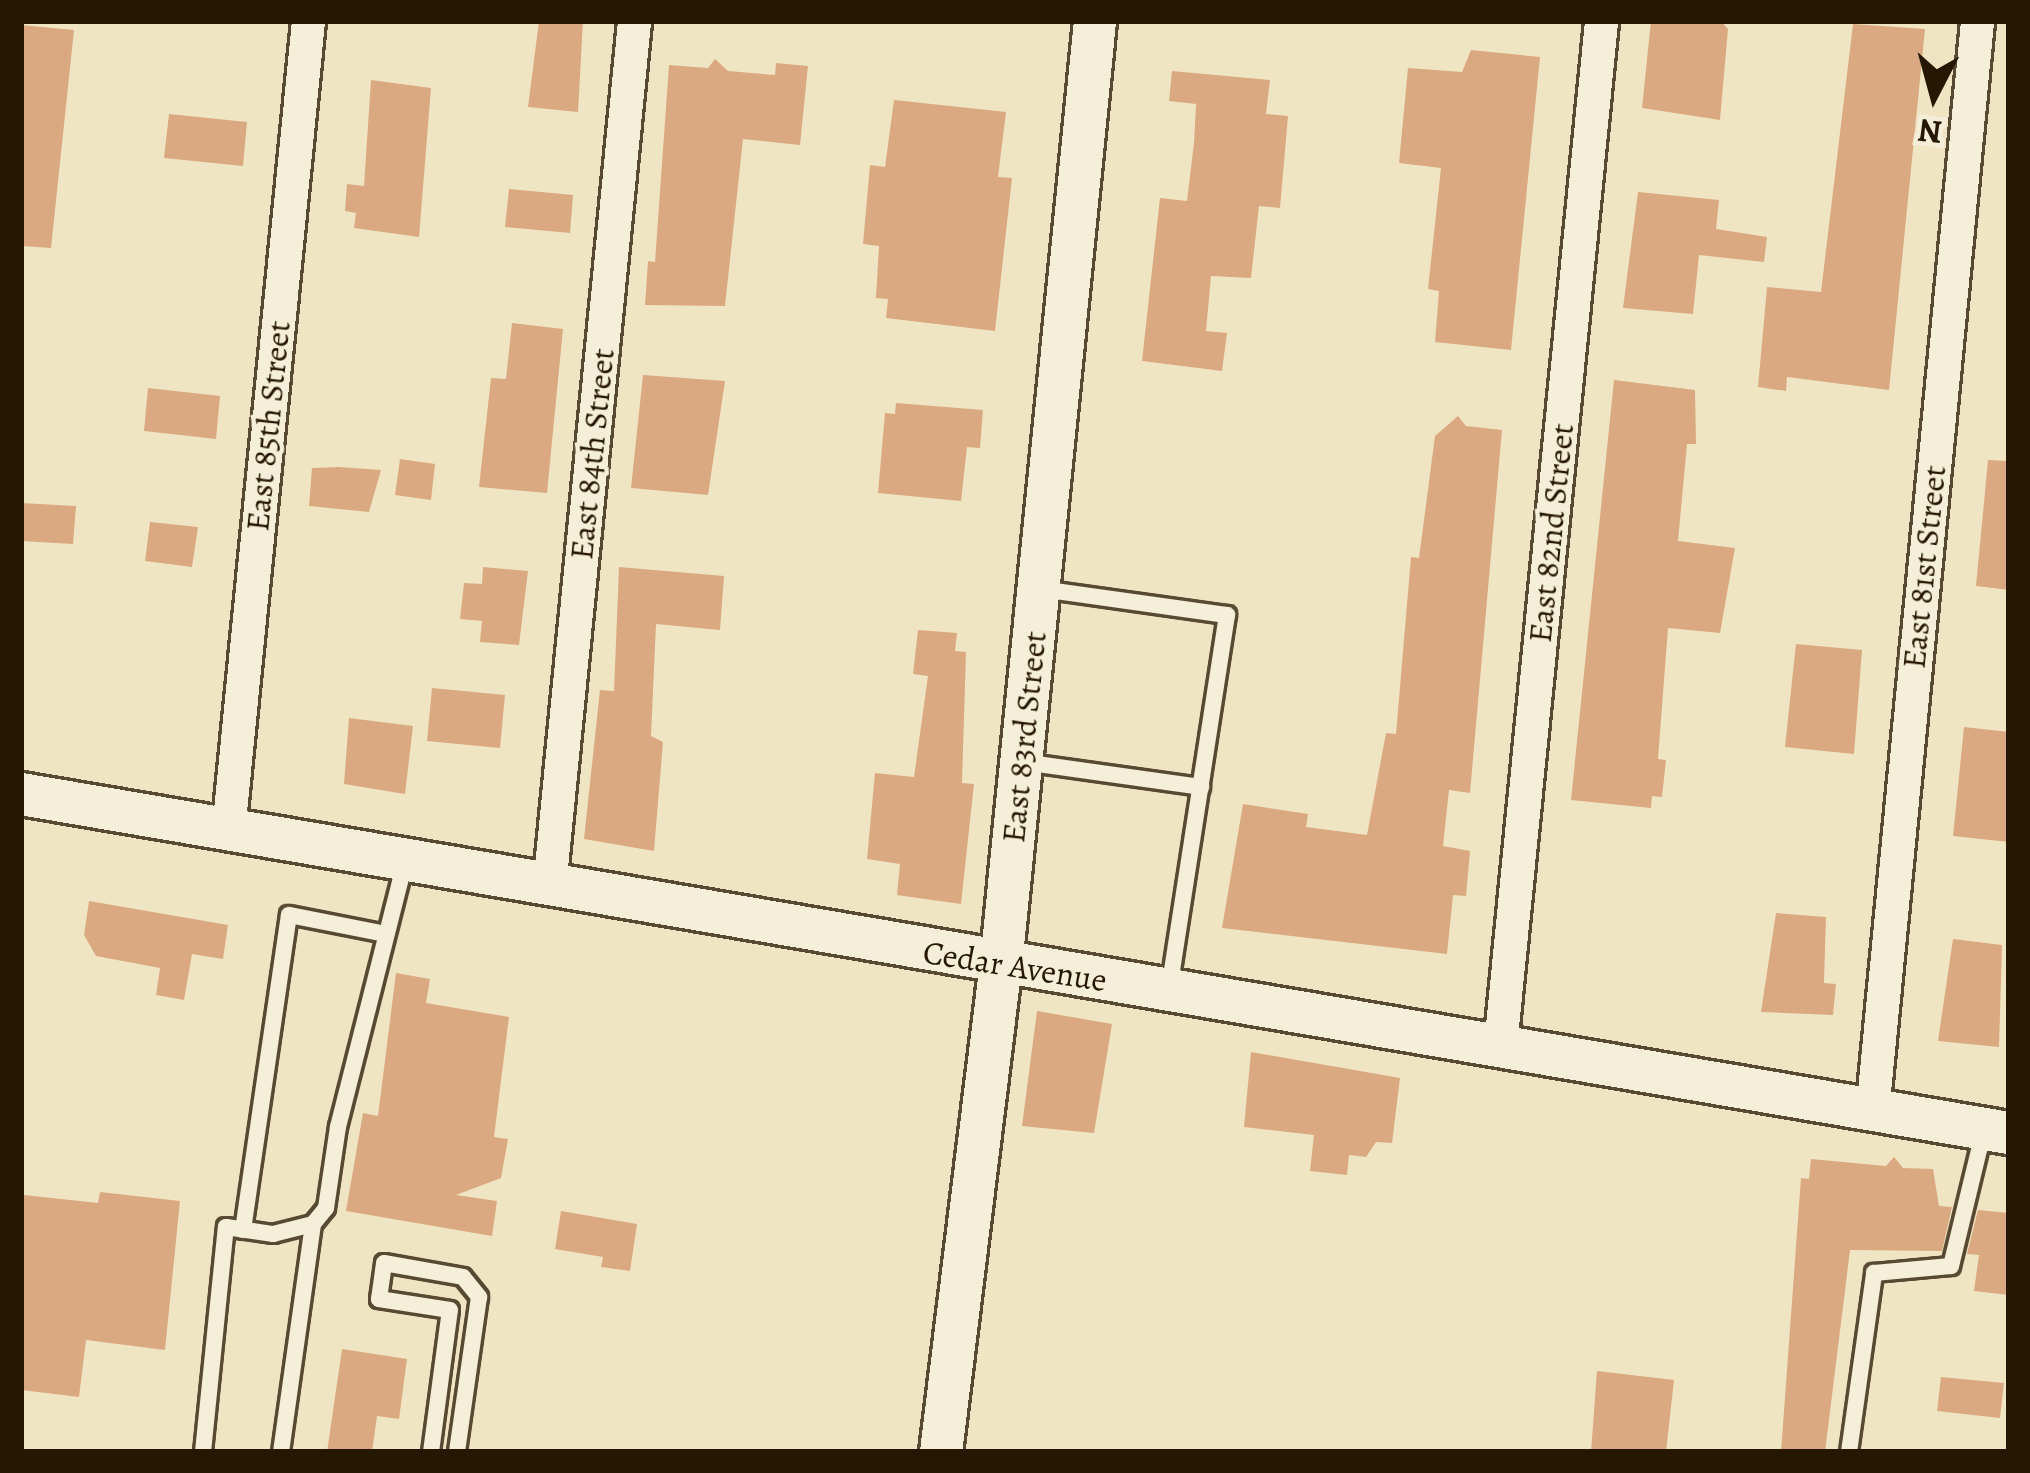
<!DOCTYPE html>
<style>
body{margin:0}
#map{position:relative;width:2030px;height:1473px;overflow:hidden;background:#f0e5c3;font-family:Alegreya,serif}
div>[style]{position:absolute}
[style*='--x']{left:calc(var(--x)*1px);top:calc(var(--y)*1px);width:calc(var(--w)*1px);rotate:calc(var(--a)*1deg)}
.building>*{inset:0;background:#daa981}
.roads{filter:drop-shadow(3px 0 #584a32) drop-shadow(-3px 0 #584a32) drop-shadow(0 3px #584a32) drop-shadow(0 -3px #584a32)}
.service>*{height:16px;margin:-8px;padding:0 8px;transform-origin:8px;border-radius:8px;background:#f5eed8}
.minor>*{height:33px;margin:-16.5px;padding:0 16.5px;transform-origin:16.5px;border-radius:16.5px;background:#f5eed8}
.tertiary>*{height:42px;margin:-21px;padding:0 21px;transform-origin:21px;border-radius:21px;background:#f5eed8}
span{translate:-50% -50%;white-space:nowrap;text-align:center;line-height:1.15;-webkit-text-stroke:9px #f5eed8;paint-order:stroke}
.street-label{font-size:33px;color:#261702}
.frame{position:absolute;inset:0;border:24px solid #261702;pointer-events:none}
.north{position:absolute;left:1874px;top:36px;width:120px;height:120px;-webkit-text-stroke:9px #f5eed8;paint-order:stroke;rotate:186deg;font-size:33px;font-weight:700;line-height:48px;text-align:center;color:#261702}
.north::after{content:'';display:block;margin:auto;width:42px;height:54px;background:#261702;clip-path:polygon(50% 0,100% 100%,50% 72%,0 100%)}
</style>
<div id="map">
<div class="building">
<i style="clip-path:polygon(539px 21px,583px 21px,578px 112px,528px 107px)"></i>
<i style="clip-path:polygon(1651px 21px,1721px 21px,1728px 29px,1720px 120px,1642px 108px)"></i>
<i style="clip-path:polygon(1853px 24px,1925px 29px,1889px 390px,1787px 377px,1786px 391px,1758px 387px,1767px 287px,1821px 292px)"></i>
<i style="clip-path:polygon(21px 25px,74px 30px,51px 248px,21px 246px)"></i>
<i style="clip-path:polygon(1471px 50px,1540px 57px,1511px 350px,1435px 342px,1439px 291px,1428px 289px,1441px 168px,1399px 163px,1408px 68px,1462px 72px)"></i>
<i style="clip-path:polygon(715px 59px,728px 71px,775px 75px,776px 63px,808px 66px,800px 145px,743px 139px,725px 306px,645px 305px,648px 261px,655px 262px,669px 65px,708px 68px)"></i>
<i style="clip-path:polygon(1172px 71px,1270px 80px,1266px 114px,1288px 116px,1280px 208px,1259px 206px,1251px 278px,1211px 276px,1206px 331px,1227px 333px,1222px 371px,1142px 361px,1160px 198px,1187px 201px,1194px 143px,1196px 104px,1169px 101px)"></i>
<i style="clip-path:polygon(371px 80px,431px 88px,419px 237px,354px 228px,356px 213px,345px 211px,347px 184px,364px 186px)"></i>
<i style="clip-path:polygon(894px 100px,1006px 112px,998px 177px,1012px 178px,995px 331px,886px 318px,888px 299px,876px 298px,879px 246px,863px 244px,870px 165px,885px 167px)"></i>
<i style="clip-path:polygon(169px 114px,247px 122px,243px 166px,164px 158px)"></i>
<i style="clip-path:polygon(509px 189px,573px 195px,570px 233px,505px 227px)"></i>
<i style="clip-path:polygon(1638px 192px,1719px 200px,1716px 229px,1767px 237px,1764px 262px,1699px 255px,1693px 314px,1623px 308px)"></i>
<i style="clip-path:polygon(512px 323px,563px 329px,547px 493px,479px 487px,491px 378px,506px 379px)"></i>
<i style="clip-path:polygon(643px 375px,725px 381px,708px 495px,631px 488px)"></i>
<i style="clip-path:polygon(1614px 380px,1695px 390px,1696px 444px,1687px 444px,1678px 541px,1735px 548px,1720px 633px,1668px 628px,1658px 759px,1666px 760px,1662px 797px,1652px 796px,1651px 808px,1571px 800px)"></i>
<i style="clip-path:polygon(148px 388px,220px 396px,216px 439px,144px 431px)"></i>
<i style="clip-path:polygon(896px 403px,983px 410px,980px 448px,967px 447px,961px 501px,878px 493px,885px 413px,895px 414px)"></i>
<i style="clip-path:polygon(1458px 416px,1466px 426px,1502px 430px,1470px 793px,1449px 790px,1443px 846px,1470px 851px,1466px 896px,1453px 895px,1447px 954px,1222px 928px,1243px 804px,1308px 814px,1306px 827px,1367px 835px,1386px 733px,1396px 734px,1411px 557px,1419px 558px,1435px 436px)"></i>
<i style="clip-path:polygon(400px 459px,435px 464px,431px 500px,395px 495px)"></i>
<i style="clip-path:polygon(1988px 460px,2009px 461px,2009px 590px,1976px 586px)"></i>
<i style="clip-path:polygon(339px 467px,381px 470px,369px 512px,309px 506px,312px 468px)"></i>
<i style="clip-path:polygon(21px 503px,76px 506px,73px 544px,21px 541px)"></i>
<i style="clip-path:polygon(150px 522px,198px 527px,192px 567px,145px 561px)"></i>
<i style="clip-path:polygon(483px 567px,528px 571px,519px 645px,480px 642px,482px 621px,460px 619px,464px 583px,482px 584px)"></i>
<i style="clip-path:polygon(619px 567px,724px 576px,720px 630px,656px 624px,651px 736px,663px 742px,654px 851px,584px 839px,600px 690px,614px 691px)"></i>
<i style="clip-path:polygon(918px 630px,957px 633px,955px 651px,966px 652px,962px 783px,974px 784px,961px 904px,897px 895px,900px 864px,867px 859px,875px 773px,914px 777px,928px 676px,913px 674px)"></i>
<i style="clip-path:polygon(1796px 644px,1862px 650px,1854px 754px,1785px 747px)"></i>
<i style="clip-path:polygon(432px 688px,505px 695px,500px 748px,427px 741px)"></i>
<i style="clip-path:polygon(349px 718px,413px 726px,405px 794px,344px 784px)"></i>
<i style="clip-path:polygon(1964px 727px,2009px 732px,2009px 842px,1953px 836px)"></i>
<i style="clip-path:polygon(89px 901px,228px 925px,223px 959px,192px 954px,184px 1000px,156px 995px,160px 968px,96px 956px,84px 935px)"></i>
<i style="clip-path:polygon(1776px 913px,1826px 917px,1824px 983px,1836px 984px,1833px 1015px,1761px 1012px)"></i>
<i style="clip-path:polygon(1953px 939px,2002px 945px,1999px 1047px,1938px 1041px)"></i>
<i style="clip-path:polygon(396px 973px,430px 979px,426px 1003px,509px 1017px,494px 1137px,508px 1139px,501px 1178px,456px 1195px,497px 1201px,492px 1236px,346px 1211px,363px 1113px,378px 1116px)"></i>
<i style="clip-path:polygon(1037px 1011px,1112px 1024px,1094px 1133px,1022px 1126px)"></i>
<i style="clip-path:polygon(1251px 1052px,1400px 1078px,1392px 1143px,1376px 1142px,1366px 1157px,1349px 1155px,1347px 1175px,1310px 1171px,1314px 1135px,1244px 1127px)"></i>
<i style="clip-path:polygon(1894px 1157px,1903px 1168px,1933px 1169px,1939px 1206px,1952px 1207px,1942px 1251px,1850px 1250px,1825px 1452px,1781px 1452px,1801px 1178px,1809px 1179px,1811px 1159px,1886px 1166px)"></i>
<i style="clip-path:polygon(100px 1192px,180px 1201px,165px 1350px,86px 1340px,79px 1397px,21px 1390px,24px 1195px,98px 1203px)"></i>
<i style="clip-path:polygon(1978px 1210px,2009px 1213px,2009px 1295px,1974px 1291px,1979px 1255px,1967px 1254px)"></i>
<i style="clip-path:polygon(561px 1211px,637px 1224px,630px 1271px,601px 1267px,603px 1257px,555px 1249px)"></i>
<i style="clip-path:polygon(342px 1349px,407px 1359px,399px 1419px,377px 1416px,372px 1452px,327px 1452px)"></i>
<i style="clip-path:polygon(1597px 1371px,1674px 1380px,1666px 1452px,1591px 1452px)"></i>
<i style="clip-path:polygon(1941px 1377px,2004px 1383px,2000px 1418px,1937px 1411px)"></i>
</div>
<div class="roads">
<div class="service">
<i style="--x:1041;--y:589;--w:188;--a:8"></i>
<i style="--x:1227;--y:615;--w:380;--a:98.8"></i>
<i style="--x:1023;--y:762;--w:180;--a:8"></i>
<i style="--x:243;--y:1230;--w:318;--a:-81.7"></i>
<i style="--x:289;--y:915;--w:99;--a:11.1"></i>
<i style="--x:203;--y:1452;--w:226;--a:-84.2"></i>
<i style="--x:226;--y:1227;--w:48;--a:8.5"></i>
<i style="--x:273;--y:1234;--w:41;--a:-14"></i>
<i style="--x:281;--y:1452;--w:230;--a:-82"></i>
<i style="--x:313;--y:1224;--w:21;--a:-51"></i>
<i style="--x:326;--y:1208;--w:82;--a:-81.6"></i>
<i style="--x:338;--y:1127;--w:272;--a:-75.8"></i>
<i style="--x:431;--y:1452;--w:143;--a:-82.4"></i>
<i style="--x:450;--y:1310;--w:72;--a:-171.2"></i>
<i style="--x:379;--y:1299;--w:36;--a:-82"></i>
<i style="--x:384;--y:1263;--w:80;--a:10"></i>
<i style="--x:463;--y:1277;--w:26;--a:51"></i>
<i style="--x:479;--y:1297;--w:157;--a:98.1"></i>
<i style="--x:1849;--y:1452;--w:181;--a:-82"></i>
<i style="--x:1874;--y:1273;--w:77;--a:-5.2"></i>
<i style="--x:1951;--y:1266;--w:140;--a:-76.4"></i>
</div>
<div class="minor">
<i style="--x:228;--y:831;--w:814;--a:-84.36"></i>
<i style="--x:549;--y:887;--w:870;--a:-84.39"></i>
<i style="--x:1500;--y:1046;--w:1030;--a:-84.37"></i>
<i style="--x:1872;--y:1112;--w:1096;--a:-84.5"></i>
</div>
<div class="tertiary">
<i style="--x:21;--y:794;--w:2017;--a:9.68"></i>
<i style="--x:941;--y:1452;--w:491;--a:-83"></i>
<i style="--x:1001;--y:965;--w:949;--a:-84.31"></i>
</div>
</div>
<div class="street-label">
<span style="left:268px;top:426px;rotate:-84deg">East 85th Street</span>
<span style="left:592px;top:454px;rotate:-84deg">East 84th Street</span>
<span style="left:1551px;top:533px;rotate:-84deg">East 82nd Street</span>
<span style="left:1924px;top:567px;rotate:-84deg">East 81st Street</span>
<span style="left:1024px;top:737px;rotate:-84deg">East 83rd Street</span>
<span style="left:1015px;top:966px;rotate:9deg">Cedar Avenue</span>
</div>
<div class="frame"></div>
<div class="north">N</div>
</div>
